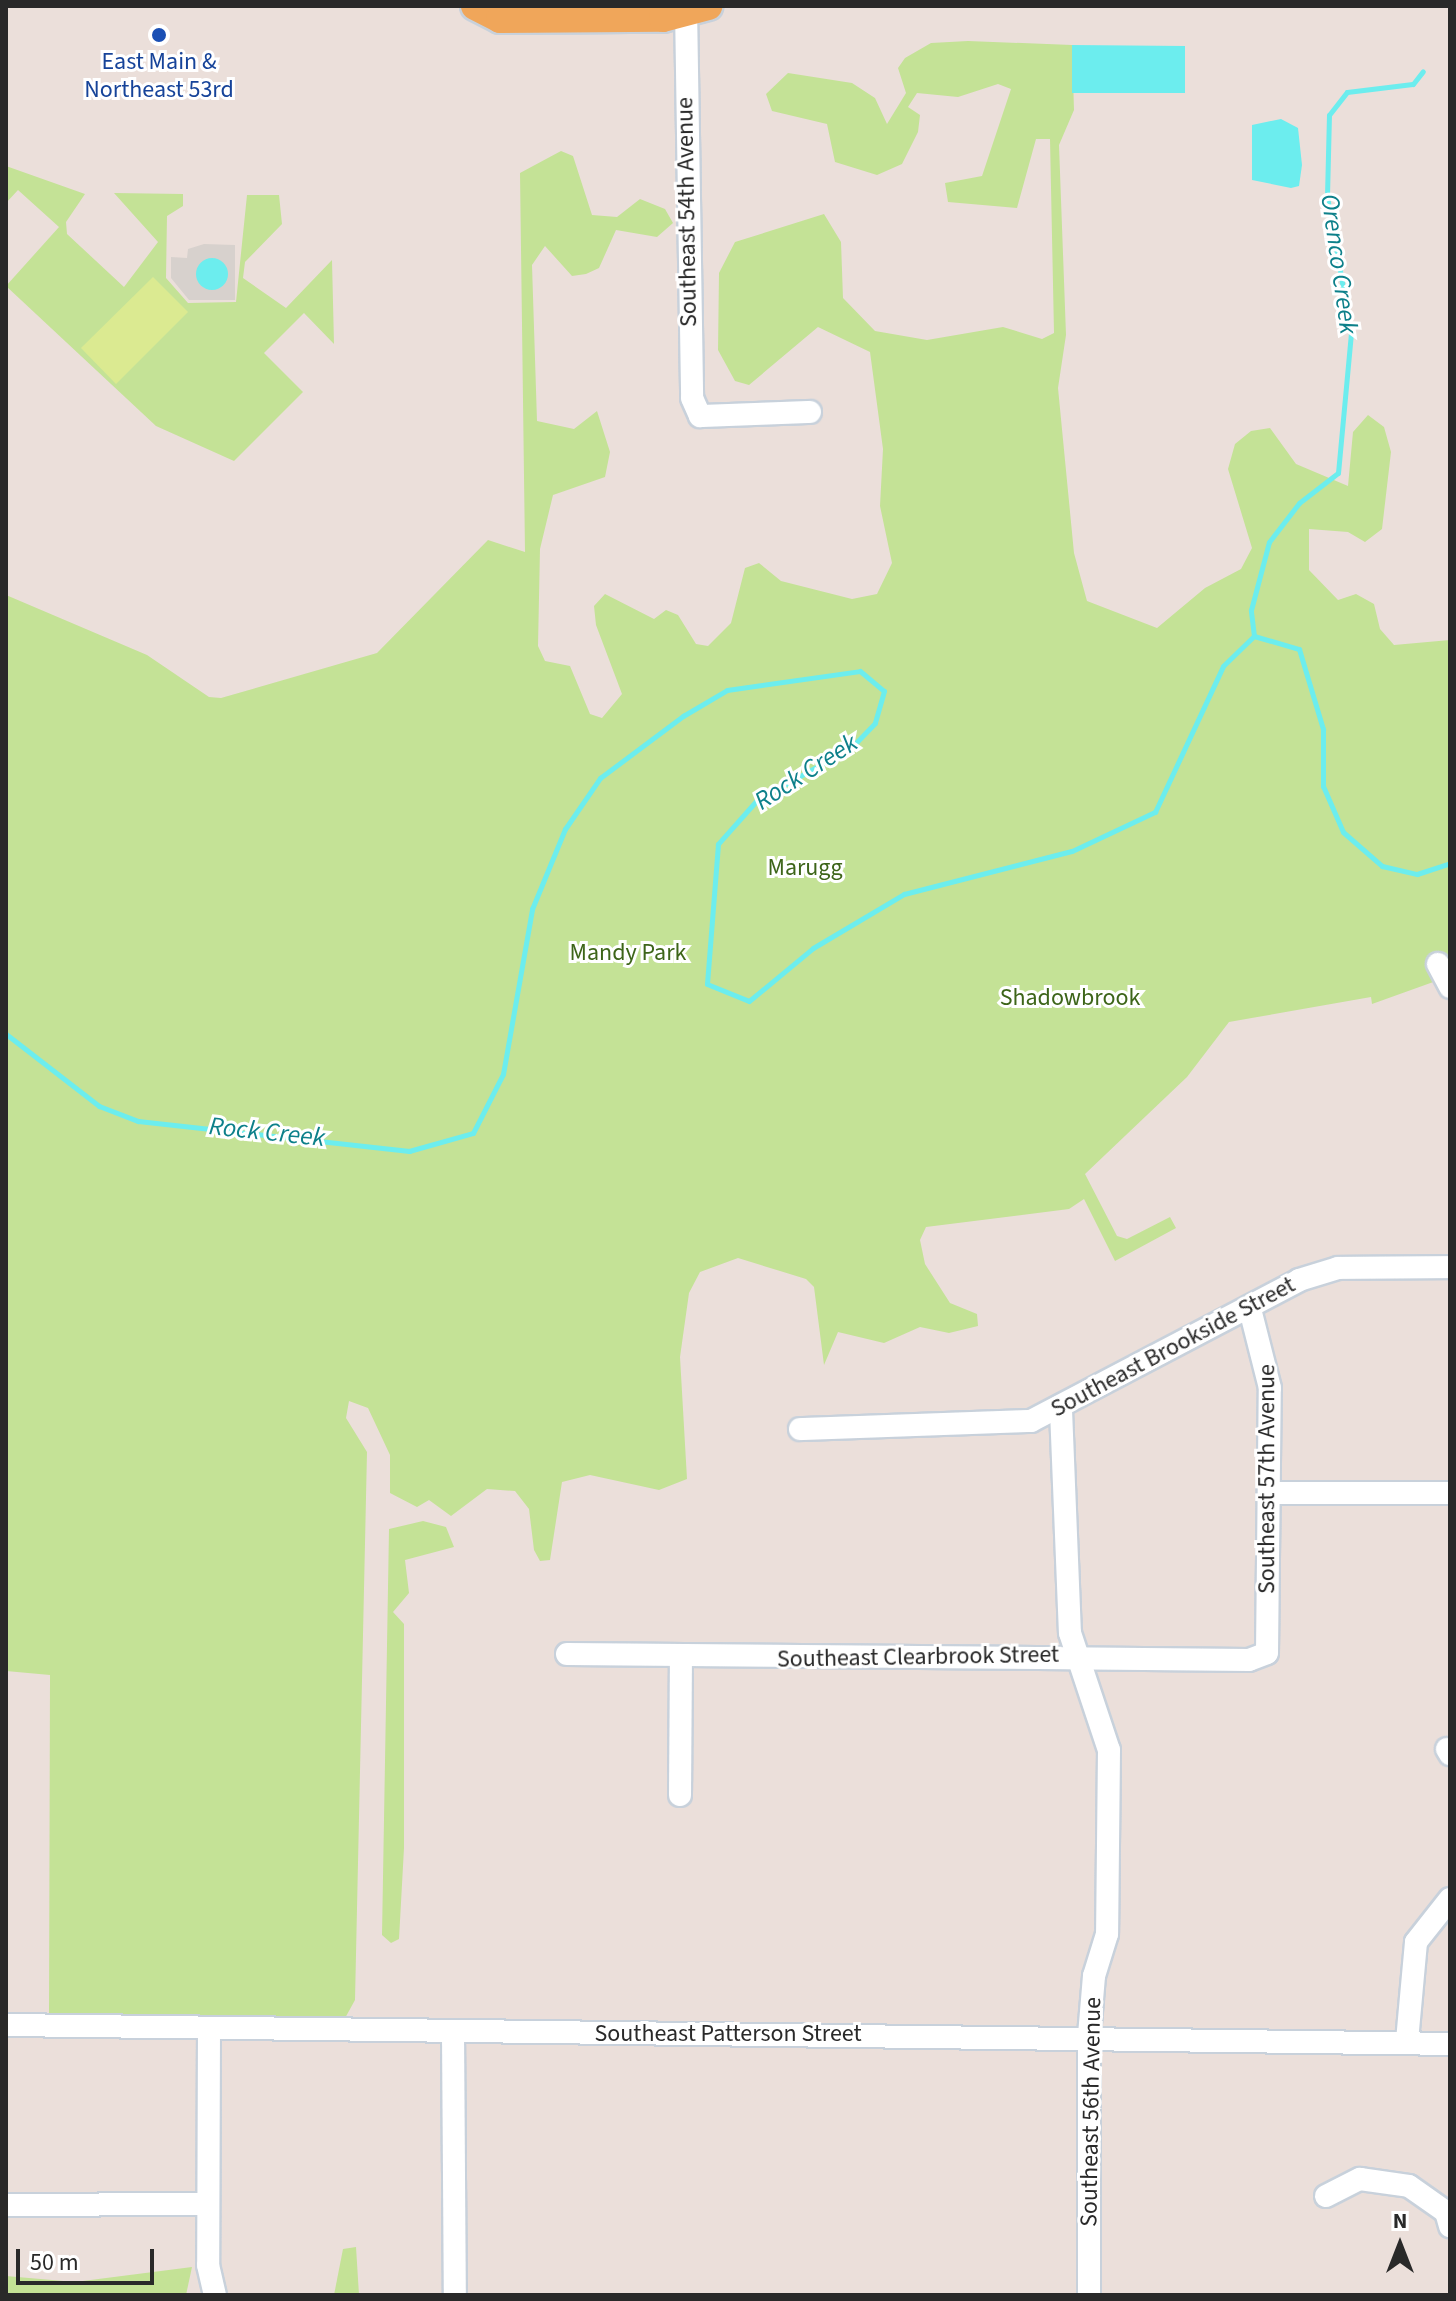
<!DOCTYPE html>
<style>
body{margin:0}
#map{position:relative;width:1456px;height:2301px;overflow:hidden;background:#ebdfda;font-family:"Source Sans 3",sans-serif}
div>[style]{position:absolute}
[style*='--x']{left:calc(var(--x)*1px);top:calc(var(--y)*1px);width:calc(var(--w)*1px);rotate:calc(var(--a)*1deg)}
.green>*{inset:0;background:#c4e296}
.pitch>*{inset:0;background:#dbea91}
.plaza>*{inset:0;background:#d7d1cd}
.water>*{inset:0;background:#6cedee}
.round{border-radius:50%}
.stream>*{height:5px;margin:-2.5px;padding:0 2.5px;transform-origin:2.5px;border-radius:2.5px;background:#6cedee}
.roads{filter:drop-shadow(2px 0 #c8d1db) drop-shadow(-2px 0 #c8d1db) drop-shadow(0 2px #c8d1db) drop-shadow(0 -2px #c8d1db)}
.minor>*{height:22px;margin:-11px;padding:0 11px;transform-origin:11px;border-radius:11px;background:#fff}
.major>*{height:28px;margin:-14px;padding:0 14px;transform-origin:14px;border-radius:14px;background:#f0a65a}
.dots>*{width:22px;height:22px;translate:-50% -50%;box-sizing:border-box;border:4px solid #fff;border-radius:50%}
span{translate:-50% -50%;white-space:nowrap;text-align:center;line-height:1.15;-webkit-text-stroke:6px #fff;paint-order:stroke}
.transit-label{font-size:24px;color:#164399}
.street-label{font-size:24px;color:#292929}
.park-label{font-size:24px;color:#3d6519}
.water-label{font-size:26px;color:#0d808a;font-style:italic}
.frame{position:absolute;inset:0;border:8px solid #292929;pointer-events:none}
.north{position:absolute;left:1360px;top:2205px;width:80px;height:80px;-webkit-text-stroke:6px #fff;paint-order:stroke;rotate:0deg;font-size:22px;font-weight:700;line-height:32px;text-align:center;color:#292929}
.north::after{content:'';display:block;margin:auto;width:28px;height:36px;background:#292929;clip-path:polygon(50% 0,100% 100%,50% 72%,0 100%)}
.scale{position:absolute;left:16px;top:2249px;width:138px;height:36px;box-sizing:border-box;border:4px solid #292929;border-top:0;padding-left:10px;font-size:24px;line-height:28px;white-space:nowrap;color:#292929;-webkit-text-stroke:6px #fff;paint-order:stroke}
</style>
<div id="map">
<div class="green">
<i style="clip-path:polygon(968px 41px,1072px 45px,1074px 110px,1059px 145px,1066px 335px,1058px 388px,1074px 553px,1087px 601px,1157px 628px,1205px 588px,1241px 569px,1252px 548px,1228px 469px,1235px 444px,1251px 431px,1270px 428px,1296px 464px,1348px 486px,1353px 432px,1368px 415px,1384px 427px,1391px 452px,1382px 529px,1365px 542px,1348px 532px,1309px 529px,1309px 570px,1338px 600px,1356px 594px,1374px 604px,1380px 629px,1394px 645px,1450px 640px,1450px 976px,1372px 1004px,1371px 997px,1229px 1022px,1187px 1077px,1085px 1174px,1117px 1236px,1127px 1239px,1170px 1217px,1176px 1228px,1115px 1261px,1084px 1199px,1069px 1209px,926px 1227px,920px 1240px,925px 1264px,950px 1303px,977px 1314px,978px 1326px,949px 1333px,920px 1327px,884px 1343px,838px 1332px,824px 1365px,814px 1287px,806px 1279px,738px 1258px,700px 1272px,689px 1293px,680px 1357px,687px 1479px,659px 1490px,590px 1475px,562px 1482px,550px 1560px,540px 1561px,534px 1550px,529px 1509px,515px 1491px,487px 1489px,451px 1516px,429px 1500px,417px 1507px,390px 1493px,390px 1455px,368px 1408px,349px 1401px,346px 1418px,367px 1452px,355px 2000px,344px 2020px,49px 2016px,50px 1675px,6px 1671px,6px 595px,147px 655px,209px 697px,221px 698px,377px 653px,488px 540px,525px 552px,520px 173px,561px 151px,573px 156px,592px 215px,617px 217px,640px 199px,665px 209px,673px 223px,657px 237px,616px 230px,599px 268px,586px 274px,572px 276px,545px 246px,532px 265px,537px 421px,574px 429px,597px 411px,610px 452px,605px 477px,553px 495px,540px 549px,538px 646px,545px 661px,570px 666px,590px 714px,602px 718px,622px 694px,596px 625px,594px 606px,605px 594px,654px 619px,666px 610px,678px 615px,696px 644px,708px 646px,731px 623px,745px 568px,759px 563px,781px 581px,852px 599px,877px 594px,892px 563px,880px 506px,883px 449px,870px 352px,818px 327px,749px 385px,735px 381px,718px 350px,719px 273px,735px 242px,824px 214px,841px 242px,843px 298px,875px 331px,927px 340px,1003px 327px,1042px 339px,1054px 333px,1050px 139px,1036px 139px,1017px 208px,948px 202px,945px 183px,982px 176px,1011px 89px,998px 84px,958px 97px,917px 93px,908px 107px,920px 115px,918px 132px,902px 164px,877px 175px,835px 162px,827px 124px,772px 111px,766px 94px,788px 73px,852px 83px,875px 98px,887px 124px,906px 93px,898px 68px,905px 58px,931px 43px)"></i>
<i style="clip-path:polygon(6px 166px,85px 194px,66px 222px,67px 234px,124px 287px,158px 242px,114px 193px,183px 194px,183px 206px,167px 216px,166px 278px,188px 303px,236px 302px,247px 195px,279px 195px,282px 224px,245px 262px,243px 278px,286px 308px,332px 260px,334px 344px,304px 313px,264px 353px,303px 392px,234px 461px,156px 426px,6px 286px,59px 227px,18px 190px,6px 203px)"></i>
<i style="clip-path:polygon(423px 1521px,446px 1527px,454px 1547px,405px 1560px,409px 1593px,393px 1612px,404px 1624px,404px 1848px,399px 1939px,391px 1943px,382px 1935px,389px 1529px)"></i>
<i style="clip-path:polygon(356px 2247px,359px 2295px,334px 2295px,343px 2249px)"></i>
<i style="clip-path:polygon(192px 2267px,186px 2295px,6px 2295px,6px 2276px,75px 2282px)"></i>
</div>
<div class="pitch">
<i style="clip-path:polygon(153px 277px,188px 312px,116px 384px,81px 348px)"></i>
</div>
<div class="plaza">
<i style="clip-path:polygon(204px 244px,235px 245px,235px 300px,189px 300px,171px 278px,171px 257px,187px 258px,188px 249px)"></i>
</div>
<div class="water">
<i style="clip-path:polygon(1072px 45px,1185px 46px,1185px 93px,1072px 93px)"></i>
<i style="clip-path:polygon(1281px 119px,1298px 128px,1302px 165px,1299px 186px,1291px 188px,1252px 180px,1252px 125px)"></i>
<i class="round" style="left:196px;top:258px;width:32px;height:32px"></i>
</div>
<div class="stream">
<i style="--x:1254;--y:636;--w:26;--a:-97"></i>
<i style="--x:1251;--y:610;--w:70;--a:-75.2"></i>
<i style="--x:1269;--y:542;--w:49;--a:-52.4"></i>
<i style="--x:1299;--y:503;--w:49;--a:-37.6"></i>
<i style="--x:1338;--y:473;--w:140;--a:-84.7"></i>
<i style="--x:1351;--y:334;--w:140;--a:-99.9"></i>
<i style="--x:1327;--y:196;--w:81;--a:-88.6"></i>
<i style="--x:1329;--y:115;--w:29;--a:-52"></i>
<i style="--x:1347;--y:92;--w:66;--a:-6.9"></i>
<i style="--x:1413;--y:84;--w:16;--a:-52"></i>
<i style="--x:1254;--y:636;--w:47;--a:16.1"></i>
<i style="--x:1299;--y:649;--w:84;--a:73.3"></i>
<i style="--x:1323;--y:729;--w:57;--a:90"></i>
<i style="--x:1323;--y:786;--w:50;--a:66.5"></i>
<i style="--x:1343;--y:832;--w:52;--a:41.1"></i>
<i style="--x:1382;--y:866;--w:36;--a:13"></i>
<i style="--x:1417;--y:874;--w:35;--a:-18"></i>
<i style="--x:6;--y:1034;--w:118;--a:37.7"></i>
<i style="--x:99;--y:1106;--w:42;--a:21"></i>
<i style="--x:138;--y:1121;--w:273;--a:6.3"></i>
<i style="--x:409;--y:1151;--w:66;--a:-15.7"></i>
<i style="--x:473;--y:1133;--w:66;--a:-63"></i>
<i style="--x:503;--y:1074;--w:168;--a:-80"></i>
<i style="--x:532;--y:909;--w:87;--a:-67.6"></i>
<i style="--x:565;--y:829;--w:62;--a:-55.5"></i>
<i style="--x:600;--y:778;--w:104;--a:-36.8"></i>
<i style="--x:683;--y:716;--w:51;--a:-30.6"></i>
<i style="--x:727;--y:690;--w:134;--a:-8.1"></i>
<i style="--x:860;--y:671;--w:31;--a:40"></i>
<i style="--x:884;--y:691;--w:33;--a:106"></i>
<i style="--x:875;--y:723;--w:33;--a:134"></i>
<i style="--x:852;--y:747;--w:109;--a:150.8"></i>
<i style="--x:757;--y:800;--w:59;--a:131.6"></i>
<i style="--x:718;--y:844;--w:140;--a:94.5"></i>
<i style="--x:707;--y:984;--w:45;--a:22"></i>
<i style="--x:749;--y:1001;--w:83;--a:-39.6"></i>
<i style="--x:813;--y:948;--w:106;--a:-30.7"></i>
<i style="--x:904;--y:894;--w:173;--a:-14.4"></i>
<i style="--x:1072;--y:851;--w:92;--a:-25.2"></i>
<i style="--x:1155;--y:812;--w:161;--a:-65"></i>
<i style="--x:1223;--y:666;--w:43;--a:-44.1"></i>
</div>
<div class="roads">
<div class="minor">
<i style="--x:686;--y:7;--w:391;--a:89.1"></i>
<i style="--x:692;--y:398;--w:20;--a:66"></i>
<i style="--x:700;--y:416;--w:110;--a:-2.1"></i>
<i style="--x:1438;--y:964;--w:26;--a:62"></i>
<i style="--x:1061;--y:1410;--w:223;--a:87.7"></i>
<i style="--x:1070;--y:1633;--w:123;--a:71.6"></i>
<i style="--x:1109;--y:1750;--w:184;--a:90.6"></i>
<i style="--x:1107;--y:1934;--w:44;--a:107.2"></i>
<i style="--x:1094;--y:1976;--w:60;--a:94.8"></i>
<i style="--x:1089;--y:2036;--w:259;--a:90"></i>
<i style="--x:800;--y:1429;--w:231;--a:-2"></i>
<i style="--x:1031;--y:1421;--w:303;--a:-27.7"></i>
<i style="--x:1299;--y:1280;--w:41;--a:-17.1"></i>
<i style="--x:1338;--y:1268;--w:112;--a:-0.5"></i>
<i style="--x:1271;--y:1493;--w:179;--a:0"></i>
<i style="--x:567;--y:1654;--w:682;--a:0.5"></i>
<i style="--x:1249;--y:1660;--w:19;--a:-21"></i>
<i style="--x:1267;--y:1653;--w:265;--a:-89.4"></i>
<i style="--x:1270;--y:1388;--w:81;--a:-104.2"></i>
<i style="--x:1447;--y:1749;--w:6;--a:59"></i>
<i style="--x:680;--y:1795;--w:137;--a:-89.6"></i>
<i style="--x:6;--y:2025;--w:1444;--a:0.75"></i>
<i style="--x:209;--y:2028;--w:237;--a:90.2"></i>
<i style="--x:208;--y:2265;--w:31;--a:77"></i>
<i style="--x:453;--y:2032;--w:263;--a:89.6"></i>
<i style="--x:1407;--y:2041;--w:99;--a:-84.8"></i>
<i style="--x:1416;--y:1942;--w:55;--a:-51.7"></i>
<i style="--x:1326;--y:2196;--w:38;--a:-27"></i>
<i style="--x:1360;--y:2179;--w:49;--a:8.1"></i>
<i style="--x:1409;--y:2186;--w:45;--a:35.1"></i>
<i style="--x:1446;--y:2212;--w:15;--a:74"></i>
<i style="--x:6;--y:2205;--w:201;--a:-0.3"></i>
</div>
<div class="major">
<i style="--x:475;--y:6;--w:28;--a:27"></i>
<i style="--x:500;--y:19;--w:163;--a:-0.4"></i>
<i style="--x:663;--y:18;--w:47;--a:-14.9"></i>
</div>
</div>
<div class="dots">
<i style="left:159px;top:35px;background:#1a4fb4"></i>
</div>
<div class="transit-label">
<span style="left:159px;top:76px">East Main &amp;<br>Northeast 53rd</span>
</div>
<div class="street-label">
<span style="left:687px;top:212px;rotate:-91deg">Southeast 54th Avenue</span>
<span style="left:1173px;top:1347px;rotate:-28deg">Southeast Brookside Street</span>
<span style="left:1267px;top:1479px;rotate:-90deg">Southeast 57th Avenue</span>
<span style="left:918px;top:1657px;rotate:-1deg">Southeast Clearbrook Street</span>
<span style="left:728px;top:2034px">Southeast Patterson Street</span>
<span style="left:1091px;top:2112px;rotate:-89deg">Southeast 56th Avenue</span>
</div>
<div class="park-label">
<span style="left:805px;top:868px">Marugg</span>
<span style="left:628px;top:953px">Mandy Park</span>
<span style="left:1070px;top:998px">Shadowbrook</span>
</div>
<div class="water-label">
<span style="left:1339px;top:264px;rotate:82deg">Orenco Creek</span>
<span style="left:806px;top:772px;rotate:-33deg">Rock Creek</span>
<span style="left:267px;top:1132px;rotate:6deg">Rock Creek</span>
</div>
<div class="frame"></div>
<div class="north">N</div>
<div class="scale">50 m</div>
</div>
